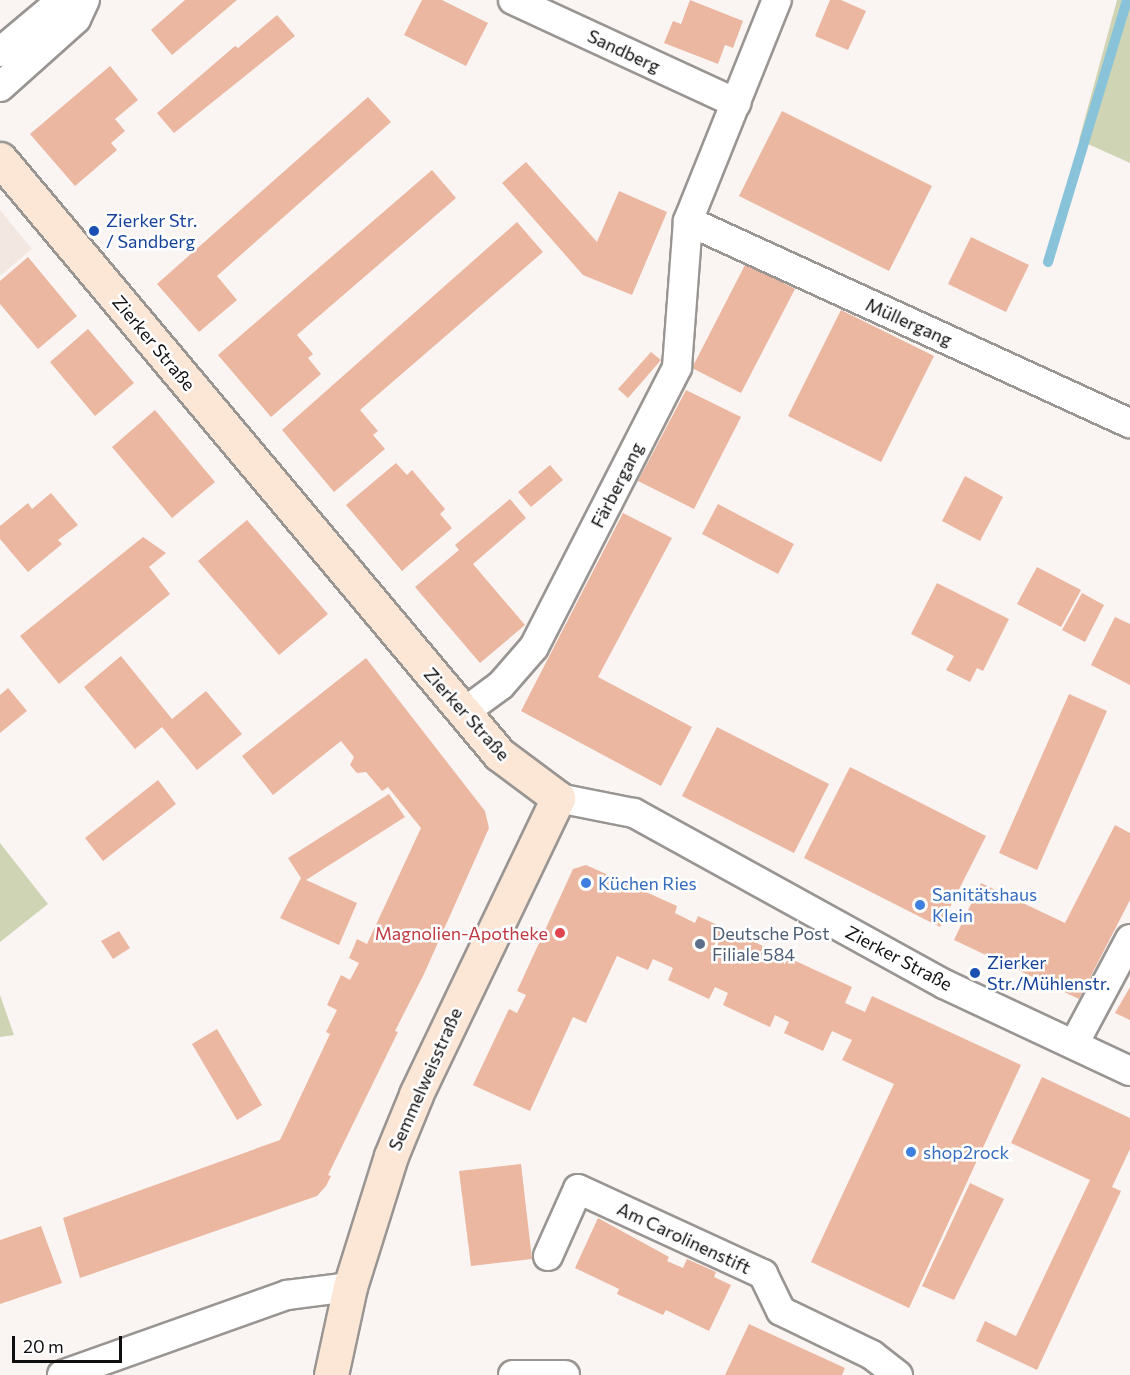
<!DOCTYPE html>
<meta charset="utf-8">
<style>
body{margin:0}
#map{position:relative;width:1130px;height:1375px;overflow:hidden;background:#faf5f3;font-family:Commissioner,sans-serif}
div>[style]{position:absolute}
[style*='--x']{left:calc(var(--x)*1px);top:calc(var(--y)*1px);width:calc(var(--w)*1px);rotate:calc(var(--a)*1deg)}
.built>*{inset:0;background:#f3e7e1}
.green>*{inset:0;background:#cfd5b4}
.stream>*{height:10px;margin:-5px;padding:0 5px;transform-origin:5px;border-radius:5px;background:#89c3d9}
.building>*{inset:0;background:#ebb7a0}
.roads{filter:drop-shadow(2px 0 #999593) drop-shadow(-2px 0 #999593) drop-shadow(0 2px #999593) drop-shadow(0 -2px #999593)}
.minor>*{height:28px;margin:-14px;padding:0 14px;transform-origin:14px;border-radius:14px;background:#fff}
.secondary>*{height:33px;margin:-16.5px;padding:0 16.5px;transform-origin:16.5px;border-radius:16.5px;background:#fce6d6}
.dots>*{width:16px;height:16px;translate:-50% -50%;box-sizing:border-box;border:3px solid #fff;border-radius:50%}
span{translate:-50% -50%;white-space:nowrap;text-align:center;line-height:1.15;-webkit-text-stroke:5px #fff;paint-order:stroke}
.street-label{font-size:18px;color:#100e0e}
.transit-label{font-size:18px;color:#164399}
.left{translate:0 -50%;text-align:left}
.shop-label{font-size:18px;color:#366cbe}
.health-label{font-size:18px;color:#be3a42}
.right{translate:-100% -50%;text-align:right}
.service-label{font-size:18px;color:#4e5e75}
.scale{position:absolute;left:12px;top:1336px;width:110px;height:27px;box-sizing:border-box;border:3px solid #100e0e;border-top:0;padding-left:8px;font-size:18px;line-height:21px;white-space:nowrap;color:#100e0e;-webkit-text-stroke:4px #fff;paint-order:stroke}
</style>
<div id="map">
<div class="built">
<i style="clip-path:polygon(0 210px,32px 249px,0 276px)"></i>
</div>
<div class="green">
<i style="clip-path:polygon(1117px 0,1130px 0,1130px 163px,1079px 140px)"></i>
<i style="clip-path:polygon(0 843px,48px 904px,0 942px)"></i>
<i style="clip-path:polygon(0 995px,14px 1035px,0 1037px)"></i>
</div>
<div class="stream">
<i style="--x:1048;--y:262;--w:274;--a:-73.2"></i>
</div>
<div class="building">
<i style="clip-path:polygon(185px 0,237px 0,172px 55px,151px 30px)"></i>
<i style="clip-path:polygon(422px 0,442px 0,488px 23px,466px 66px,404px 35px)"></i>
<i style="clip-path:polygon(690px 0,743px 21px,733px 48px,725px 45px,718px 64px,664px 43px,673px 21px,681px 24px)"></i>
<i style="clip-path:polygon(830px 0,841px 0,866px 11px,848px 50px,815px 36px)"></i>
<i style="clip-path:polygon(277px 15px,295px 36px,174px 133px,157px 113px,235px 46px,238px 48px)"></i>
<i style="clip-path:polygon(110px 66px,138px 100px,115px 119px,125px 131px,111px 143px,117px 150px,75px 186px,30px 134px)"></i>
<i style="clip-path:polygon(368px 97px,391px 122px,217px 276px,237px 300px,199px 332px,157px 284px)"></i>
<i style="clip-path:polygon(782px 111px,932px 186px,889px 271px,739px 196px)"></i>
<i style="clip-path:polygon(526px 162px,597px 242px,619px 191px,667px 212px,632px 295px,583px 275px,502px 183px)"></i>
<i style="clip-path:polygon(432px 170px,456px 198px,297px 335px,313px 354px,308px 358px,321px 374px,271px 417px,218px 355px)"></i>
<i style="clip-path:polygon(517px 222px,543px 252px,360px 410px,378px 431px,373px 435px,385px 449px,334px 492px,282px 430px)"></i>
<i style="clip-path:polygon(971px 237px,1029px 265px,1006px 312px,948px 284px)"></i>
<i style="clip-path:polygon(28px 257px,77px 316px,38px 349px,0 304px,0 281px)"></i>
<i style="clip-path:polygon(746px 263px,795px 289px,741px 393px,692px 368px)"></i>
<i style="clip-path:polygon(841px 310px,934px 356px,881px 462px,788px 416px)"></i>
<i style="clip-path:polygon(88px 329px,134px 383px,95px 416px,50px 362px)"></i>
<i style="clip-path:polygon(651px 352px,661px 360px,628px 398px,618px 389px)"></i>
<i style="clip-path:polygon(686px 390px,741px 417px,694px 509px,638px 481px)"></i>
<i style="clip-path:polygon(155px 410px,215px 482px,172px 518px,112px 447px)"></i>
<i style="clip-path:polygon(396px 463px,407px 475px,412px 470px,445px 509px,440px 514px,452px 528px,402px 571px,346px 505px)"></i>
<i style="clip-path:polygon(550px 465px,563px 480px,531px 507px,518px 492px)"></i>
<i style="clip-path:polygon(965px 476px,1003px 497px,980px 541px,942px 521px)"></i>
<i style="clip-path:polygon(51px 493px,78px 525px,58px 540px,62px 544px,28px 572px,0 539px,0 526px,28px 503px,32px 509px)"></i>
<i style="clip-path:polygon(510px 499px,526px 518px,473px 564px,525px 625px,480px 663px,415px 587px,459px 550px,455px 545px)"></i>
<i style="clip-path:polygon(718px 504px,794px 544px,778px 574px,702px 534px)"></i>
<i style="clip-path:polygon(623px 513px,672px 538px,598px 677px,692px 727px,661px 786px,521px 711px)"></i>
<i style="clip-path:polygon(247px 520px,328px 614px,279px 655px,198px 561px)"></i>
<i style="clip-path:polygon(143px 537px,166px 553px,149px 567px,170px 594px,59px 684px,20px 636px)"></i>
<i style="clip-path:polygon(1037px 567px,1081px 590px,1061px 627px,1017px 604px)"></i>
<i style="clip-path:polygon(937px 583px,1009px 619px,983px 671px,977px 668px,970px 682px,946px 670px,954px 656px,911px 634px)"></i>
<i style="clip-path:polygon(1082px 593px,1104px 605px,1085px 642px,1062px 630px)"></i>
<i style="clip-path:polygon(1115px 617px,1130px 624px,1130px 685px,1091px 665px)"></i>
<i style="clip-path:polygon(121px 656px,172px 719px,206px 691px,242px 734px,197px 770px,162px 727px,135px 749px,84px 687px)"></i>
<i style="clip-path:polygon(366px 658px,485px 811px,489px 828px,424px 974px,395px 1031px,398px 1032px,328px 1175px,331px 1176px,326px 1186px,317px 1196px,80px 1278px,63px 1218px,280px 1140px,330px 1034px,326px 1032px,337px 1010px,327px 1005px,341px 975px,350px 980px,359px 963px,349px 958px,357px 939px,367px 944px,421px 828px,388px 787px,382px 791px,366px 772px,357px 773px,350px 765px,354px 757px,341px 741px,273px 795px,242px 756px)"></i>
<i style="clip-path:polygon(8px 688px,27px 711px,0 733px,0 695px)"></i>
<i style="clip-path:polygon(1069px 694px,1107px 711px,1037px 870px,999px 853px)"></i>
<i style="clip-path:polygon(717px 727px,829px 784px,794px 853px,682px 796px)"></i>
<i style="clip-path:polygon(850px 767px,986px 836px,940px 927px,804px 858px)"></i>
<i style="clip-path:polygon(158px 780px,176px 804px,103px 861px,85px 838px)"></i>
<i style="clip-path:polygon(389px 794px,405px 817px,306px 880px,357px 903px,339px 945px,280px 918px,301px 878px,288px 858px)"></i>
<i style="clip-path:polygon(1115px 825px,1130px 833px,1130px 900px,1079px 999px,954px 940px,981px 883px,1065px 923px)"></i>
<i style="clip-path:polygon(586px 865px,677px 906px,675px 913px,695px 923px,698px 916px,852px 987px,845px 1003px,865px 1012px,872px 996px,1021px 1065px,909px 1308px,811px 1262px,894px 1084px,842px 1060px,852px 1040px,832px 1031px,823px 1051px,784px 1033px,789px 1022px,775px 1015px,770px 1027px,723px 1005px,728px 993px,715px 987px,709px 999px,668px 980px,673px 968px,653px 959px,648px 970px,617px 956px,586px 1023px,573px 1017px,530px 1111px,473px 1085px,509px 1009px,517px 1013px,526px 995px,517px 991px,573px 869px)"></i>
<i style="clip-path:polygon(119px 931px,130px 948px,113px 959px,101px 941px)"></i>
<i style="clip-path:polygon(1130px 987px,1130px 1020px,1115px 1013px)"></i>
<i style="clip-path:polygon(217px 1029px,262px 1105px,237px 1120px,192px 1044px)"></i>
<i style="clip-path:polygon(1042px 1077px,1130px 1118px,1130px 1149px,1112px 1187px,1121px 1191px,1037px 1370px,976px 1341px,985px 1321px,1016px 1336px,1090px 1180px,1011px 1143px)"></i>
<i style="clip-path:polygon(521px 1164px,532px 1259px,471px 1266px,459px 1171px)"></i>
<i style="clip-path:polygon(970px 1183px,1004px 1199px,954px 1300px,922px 1286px)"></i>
<i style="clip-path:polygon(598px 1218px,669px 1257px,667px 1261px,683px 1268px,687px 1259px,716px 1272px,714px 1277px,731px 1285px,709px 1331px,666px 1310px,663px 1315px,617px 1294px,619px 1289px,575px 1268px)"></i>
<i style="clip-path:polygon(41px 1226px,62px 1283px,0 1304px,0 1240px)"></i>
<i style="clip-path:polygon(749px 1324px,845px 1368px,842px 1375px,725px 1375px)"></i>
</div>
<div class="roads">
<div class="minor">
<i style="--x:513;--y:0;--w:246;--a:24.8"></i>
<i style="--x:0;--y:52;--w:81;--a:-40"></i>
<i style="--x:0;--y:87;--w:102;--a:-41.8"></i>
<i style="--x:76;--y:19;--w:21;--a:-65"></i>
<i style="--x:688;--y:221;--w:486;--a:24.6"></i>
<i style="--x:463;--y:713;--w:47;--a:-36.4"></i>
<i style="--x:501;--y:685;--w:50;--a:-49"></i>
<i style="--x:534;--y:647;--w:314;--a:-62.9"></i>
<i style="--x:677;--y:367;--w:146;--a:-85.7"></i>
<i style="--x:688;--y:221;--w:238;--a:-68.1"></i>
<i style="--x:558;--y:798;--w:77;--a:11.2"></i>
<i style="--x:634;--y:813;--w:354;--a:28.9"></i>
<i style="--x:944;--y:984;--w:205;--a:25.1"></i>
<i style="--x:1074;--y:1044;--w:119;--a:-61.9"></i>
<i style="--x:548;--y:1256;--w:73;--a:-65.9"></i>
<i style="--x:578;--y:1189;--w:204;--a:24.7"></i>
<i style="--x:763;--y:1274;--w:41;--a:64.1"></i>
<i style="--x:781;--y:1311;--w:101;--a:25.8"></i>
<i style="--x:872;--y:1355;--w:33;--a:38"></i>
<i style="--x:62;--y:1375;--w:239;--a:-19.6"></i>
<i style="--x:287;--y:1295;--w:64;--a:-7.2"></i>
<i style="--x:513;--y:1375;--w:52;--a:0"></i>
</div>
<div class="secondary">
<i style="--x:0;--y:159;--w:777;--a:50.01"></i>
<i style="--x:499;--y:754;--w:74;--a:36.7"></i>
<i style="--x:558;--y:798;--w:329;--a:115.6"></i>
<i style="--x:416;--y:1095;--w:66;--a:112.3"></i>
<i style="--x:391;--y:1156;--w:137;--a:107.4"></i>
<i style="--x:350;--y:1287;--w:90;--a:102.2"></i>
</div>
</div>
<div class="dots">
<i style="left:94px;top:231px;background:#1a4fb4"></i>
<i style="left:586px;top:883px;background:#3f7fe0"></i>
<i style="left:920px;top:905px;background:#3f7fe0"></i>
<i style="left:560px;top:933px;background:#e0444e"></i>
<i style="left:700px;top:944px;background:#5c6f8a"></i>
<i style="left:975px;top:973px;background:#1a4fb4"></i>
<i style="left:911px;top:1152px;background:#3f7fe0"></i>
</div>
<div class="street-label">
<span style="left:624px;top:51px;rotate:25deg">Sandberg</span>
<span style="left:909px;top:322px;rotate:24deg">Müllergang</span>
<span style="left:154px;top:343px;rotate:50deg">Zierker Straße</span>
<span style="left:617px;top:485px;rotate:-63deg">Färbergang</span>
<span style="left:467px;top:714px;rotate:48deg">Zierker Straße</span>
<span style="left:899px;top:958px;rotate:28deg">Zierker Straße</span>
<span style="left:425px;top:1079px;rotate:-66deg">Semmelweisstraße</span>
<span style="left:684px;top:1238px;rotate:25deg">Am Carolinenstift</span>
</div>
<div class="transit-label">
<span class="left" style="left:106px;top:231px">Zierker Str.<br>/ Sandberg</span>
<span class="left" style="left:987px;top:973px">Zierker<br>Str./Mühlenstr.</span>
</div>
<div class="shop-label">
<span class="left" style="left:598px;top:883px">Küchen Ries</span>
<span class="left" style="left:932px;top:905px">Sanitätshaus<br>Klein</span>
<span class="left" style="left:923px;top:1152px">shop2rock</span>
</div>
<div class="health-label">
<span class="right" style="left:548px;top:933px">Magnolien-Apotheke</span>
</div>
<div class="service-label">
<span class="left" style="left:712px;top:944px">Deutsche Post<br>Filiale 584</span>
</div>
<div class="scale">20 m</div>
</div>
